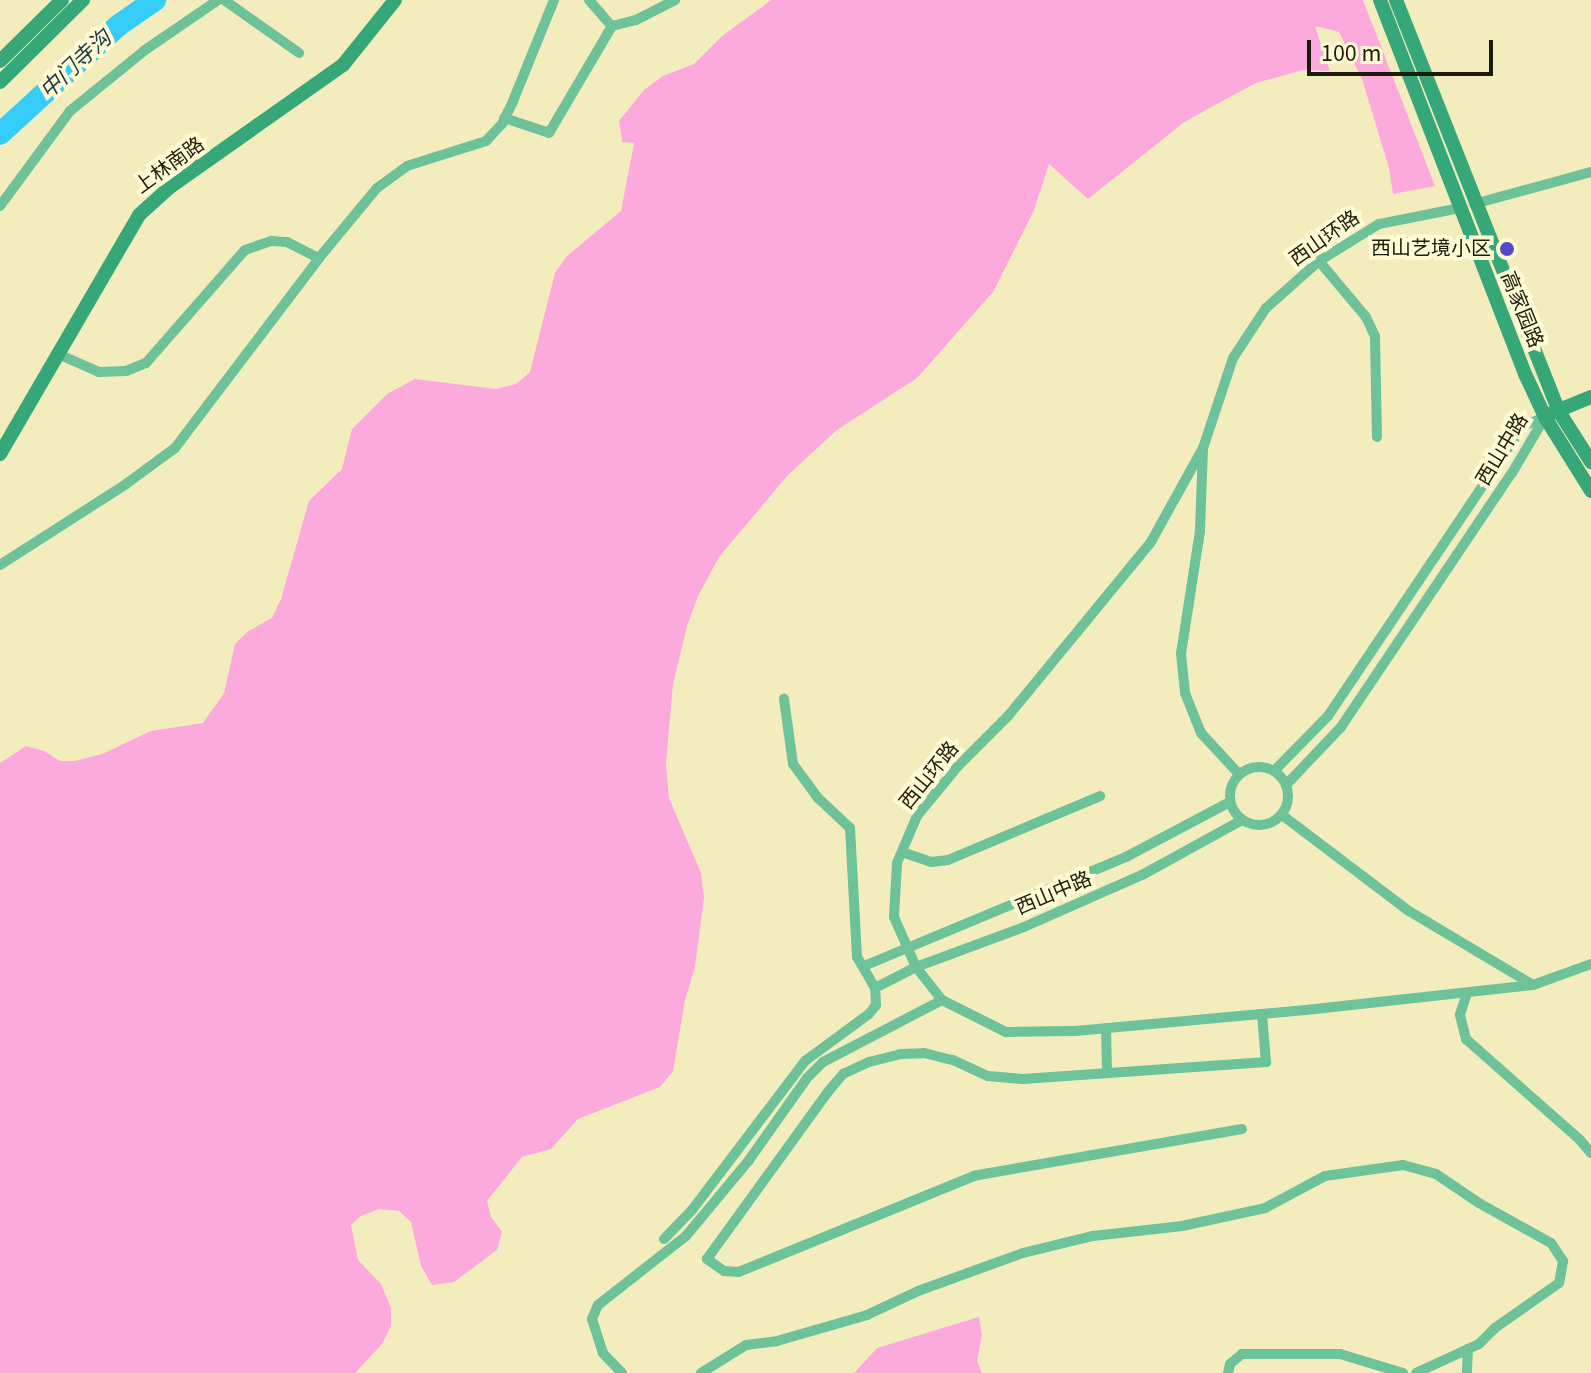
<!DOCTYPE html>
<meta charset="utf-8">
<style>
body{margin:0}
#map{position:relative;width:1591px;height:1373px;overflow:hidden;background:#f3edbe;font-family:"Source Sans 3","Noto Sans SC",sans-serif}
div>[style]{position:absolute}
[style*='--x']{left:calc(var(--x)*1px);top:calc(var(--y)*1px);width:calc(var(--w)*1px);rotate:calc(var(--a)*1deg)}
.green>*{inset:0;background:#fca9de}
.river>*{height:22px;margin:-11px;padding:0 11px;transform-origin:11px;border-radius:11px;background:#35cdf7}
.street>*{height:10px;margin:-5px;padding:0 5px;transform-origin:5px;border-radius:5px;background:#6ec299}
.street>.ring{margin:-5px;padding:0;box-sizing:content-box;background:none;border:10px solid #6ec299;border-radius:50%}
.secondary>*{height:14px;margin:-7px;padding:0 7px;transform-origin:7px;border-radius:7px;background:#36a778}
.dots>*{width:22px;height:22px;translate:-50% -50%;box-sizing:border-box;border:4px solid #fefad4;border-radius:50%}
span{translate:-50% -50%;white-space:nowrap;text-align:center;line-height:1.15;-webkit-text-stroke:8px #fefad4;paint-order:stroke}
.street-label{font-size:20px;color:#1d1b09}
.poi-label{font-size:20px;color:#1d1b09}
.right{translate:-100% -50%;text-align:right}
.water-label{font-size:22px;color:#203d47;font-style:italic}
.scale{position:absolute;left:1307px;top:40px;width:186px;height:36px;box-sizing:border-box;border:4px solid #1d1b09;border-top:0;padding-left:10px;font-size:24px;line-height:28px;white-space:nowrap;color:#1d1b09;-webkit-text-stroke:6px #fefad4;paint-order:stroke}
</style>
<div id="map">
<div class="green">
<i style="clip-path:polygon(771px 0,1363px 0,1435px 186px,1393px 194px,1389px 168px,1362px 79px,1339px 32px,1315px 26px,1330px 71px,1303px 70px,1256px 83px,1213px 106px,1183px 123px,1088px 199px,1049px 164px,1034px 210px,993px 292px,917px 378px,837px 430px,788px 475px,719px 557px,698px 596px,687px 626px,673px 684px,666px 764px,669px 798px,701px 873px,704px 898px,695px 967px,685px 1000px,673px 1071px,660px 1087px,578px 1119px,551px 1149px,522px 1157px,487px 1201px,491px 1217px,502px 1232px,497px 1250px,454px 1282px,432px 1285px,421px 1266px,411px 1222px,399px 1211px,379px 1209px,361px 1216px,351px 1225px,358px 1260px,381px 1284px,391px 1308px,391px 1326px,382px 1344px,355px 1373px,0 1373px,0 763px,26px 746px,44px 751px,60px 761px,75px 761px,102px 754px,151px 731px,203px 723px,224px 693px,235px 644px,247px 632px,272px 618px,281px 599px,309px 501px,342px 469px,352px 429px,387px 394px,415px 379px,496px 389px,516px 384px,530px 372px,555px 273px,567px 256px,621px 211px,634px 143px,622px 142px,619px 121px,644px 90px,663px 76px,694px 64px,721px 37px)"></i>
<i style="clip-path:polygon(979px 1317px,982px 1335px,977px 1361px,982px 1373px,854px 1373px,877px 1348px)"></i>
</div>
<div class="river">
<i style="--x:0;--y:134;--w:161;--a:-42.5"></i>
<i style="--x:119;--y:25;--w:44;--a:-34.8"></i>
</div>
<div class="street">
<i style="--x:224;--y:0;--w:92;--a:35.2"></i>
<i style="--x:589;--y:0;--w:35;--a:49"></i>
<i style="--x:612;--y:26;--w:25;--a:-14"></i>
<i style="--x:636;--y:20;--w:44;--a:-27.1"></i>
<i style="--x:504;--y:118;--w:47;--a:18.4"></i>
<i style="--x:549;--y:133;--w:124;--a:-59.5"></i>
<i style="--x:1474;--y:204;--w:121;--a:-15.3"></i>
<i style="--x:0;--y:206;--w:118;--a:-53.6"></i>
<i style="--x:70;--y:111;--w:97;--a:-39.1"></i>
<i style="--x:145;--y:50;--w:88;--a:-34.4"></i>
<i style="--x:1460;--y:208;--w:83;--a:168.8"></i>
<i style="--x:1379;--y:224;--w:70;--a:148.3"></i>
<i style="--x:1319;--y:261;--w:71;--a:138.4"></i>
<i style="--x:1266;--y:308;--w:60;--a:123.4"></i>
<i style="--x:1233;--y:358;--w:95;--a:108.4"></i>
<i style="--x:1203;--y:448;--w:107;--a:119"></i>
<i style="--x:1151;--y:542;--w:225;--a:129.4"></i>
<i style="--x:1008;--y:716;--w:71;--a:135"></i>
<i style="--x:958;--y:766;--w:65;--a:129.4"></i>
<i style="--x:917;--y:816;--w:51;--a:113.1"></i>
<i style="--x:897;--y:863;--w:54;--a:93.2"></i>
<i style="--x:894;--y:917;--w:55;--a:66.3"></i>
<i style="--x:916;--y:967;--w:42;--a:51.8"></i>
<i style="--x:942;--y:1000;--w:72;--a:26.6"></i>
<i style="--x:1006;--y:1032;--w:69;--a:-0.8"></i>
<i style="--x:1075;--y:1031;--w:232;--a:-5.2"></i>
<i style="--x:1306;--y:1010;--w:228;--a:-6.3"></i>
<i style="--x:1533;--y:985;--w:62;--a:-19.9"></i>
<i style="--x:1319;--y:261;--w:73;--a:50"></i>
<i style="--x:1366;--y:317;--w:21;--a:65"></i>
<i style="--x:1375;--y:336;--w:101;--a:88.9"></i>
<i style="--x:58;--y:354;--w:45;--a:23.7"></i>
<i style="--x:99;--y:372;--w:27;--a:-2"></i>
<i style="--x:126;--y:371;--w:22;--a:-22"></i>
<i style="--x:146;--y:363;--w:150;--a:-48.8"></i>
<i style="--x:245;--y:250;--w:28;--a:-19"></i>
<i style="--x:271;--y:241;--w:16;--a:4"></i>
<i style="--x:287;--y:242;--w:36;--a:27"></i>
<i style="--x:1203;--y:448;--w:83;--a:92.1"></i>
<i style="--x:1200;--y:531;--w:124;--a:98.8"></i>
<i style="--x:1181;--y:654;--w:39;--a:84"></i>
<i style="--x:1185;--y:693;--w:43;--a:68.2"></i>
<i style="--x:1201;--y:733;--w:56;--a:47.2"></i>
<i style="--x:0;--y:565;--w:150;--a:-32.7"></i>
<i style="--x:126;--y:484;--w:61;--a:-36.3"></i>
<i style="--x:175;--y:448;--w:238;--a:-52.8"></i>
<i style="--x:319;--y:258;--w:91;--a:-50.4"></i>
<i style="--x:377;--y:188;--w:37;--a:-36"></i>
<i style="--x:407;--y:166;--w:83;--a:-17.6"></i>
<i style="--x:486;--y:141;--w:23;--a:-47"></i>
<i style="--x:502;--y:124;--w:25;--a:-64"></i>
<i style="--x:513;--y:101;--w:109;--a:-67.9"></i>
<i class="ring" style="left:1230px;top:767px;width:48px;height:48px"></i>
<i style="--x:1274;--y:771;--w:77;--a:-45.5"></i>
<i style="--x:1328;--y:716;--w:349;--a:-56.1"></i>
<i style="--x:1523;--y:426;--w:24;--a:-22"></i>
<i style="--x:1286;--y:785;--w:80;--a:-46.5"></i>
<i style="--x:1341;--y:727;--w:306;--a:-56.1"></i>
<i style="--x:1512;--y:473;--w:65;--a:-59.5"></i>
<i style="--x:1282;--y:815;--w:159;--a:37.1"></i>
<i style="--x:1409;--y:911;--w:144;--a:30.8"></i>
<i style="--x:902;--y:852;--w:31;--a:19"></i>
<i style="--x:931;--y:862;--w:17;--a:-7"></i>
<i style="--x:948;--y:860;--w:165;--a:-22.8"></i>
<i style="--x:864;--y:966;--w:284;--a:-22.6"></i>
<i style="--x:1126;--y:857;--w:118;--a:-27.9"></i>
<i style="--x:875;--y:988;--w:46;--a:-27.1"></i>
<i style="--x:916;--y:967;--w:115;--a:-20.3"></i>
<i style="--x:1024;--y:927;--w:129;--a:-23.8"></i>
<i style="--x:1142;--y:875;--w:114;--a:-28.8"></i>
<i style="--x:1467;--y:993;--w:23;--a:108"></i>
<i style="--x:1460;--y:1015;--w:25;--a:76"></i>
<i style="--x:1466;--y:1039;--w:152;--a:41.5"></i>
<i style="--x:1580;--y:1140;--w:17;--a:50"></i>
<i style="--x:1106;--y:1028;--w:45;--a:88.7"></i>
<i style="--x:1242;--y:1129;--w:272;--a:170.1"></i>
<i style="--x:974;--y:1176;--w:254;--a:157.8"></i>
<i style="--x:739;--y:1272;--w:15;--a:-176"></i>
<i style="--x:724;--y:1271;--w:21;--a:-145"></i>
<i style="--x:707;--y:1259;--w:205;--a:-54.1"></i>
<i style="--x:827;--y:1093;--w:25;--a:-50"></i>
<i style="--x:843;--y:1074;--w:29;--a:-25"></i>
<i style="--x:869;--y:1062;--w:32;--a:-14"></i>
<i style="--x:900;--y:1054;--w:24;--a:-2"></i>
<i style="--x:924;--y:1053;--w:30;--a:14"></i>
<i style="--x:953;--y:1060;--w:38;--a:25"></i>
<i style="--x:988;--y:1076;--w:35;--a:5"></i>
<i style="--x:1023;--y:1079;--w:244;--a:-4"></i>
<i style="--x:1266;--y:1062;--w:48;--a:-94.8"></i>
<i style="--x:664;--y:1239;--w:40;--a:-46"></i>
<i style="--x:692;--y:1210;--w:187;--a:-52.8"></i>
<i style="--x:805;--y:1061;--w:79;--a:-36.3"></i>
<i style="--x:869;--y:1014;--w:11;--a:-52"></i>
<i style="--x:876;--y:1005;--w:17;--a:-93"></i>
<i style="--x:875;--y:988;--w:36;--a:-120"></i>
<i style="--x:857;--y:957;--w:129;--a:-93.1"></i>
<i style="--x:850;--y:828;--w:44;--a:-136.8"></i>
<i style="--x:818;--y:798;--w:42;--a:-126.3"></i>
<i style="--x:793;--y:764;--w:66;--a:-97.9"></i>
<i style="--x:622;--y:1373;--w:28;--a:-134"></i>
<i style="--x:603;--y:1353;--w:36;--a:-108"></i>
<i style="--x:592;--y:1319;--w:15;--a:-67"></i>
<i style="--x:598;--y:1305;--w:112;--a:-38.1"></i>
<i style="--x:686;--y:1236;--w:99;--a:-50.3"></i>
<i style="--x:749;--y:1160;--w:100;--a:-54.7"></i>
<i style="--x:807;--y:1078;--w:23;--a:-45"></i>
<i style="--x:823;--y:1062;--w:134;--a:-27.5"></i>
<i style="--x:701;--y:1373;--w:53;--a:-31.9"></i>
<i style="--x:746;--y:1345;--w:31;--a:-7"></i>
<i style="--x:777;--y:1341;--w:94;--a:-16.1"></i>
<i style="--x:867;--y:1315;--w:56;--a:-25.2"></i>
<i style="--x:918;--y:1291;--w:112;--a:-19.9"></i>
<i style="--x:1023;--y:1253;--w:72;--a:-13.7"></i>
<i style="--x:1093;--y:1236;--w:90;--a:-6.4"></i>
<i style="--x:1182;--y:1226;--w:85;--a:-12.2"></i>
<i style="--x:1265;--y:1208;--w:68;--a:-28.1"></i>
<i style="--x:1325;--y:1176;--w:79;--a:-8"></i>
<i style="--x:1403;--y:1165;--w:34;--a:15"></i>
<i style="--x:1436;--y:1174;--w:52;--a:34"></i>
<i style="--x:1479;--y:1203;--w:82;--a:29.1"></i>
<i style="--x:1551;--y:1243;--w:22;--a:56"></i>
<i style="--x:1563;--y:1261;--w:22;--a:100"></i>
<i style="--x:1559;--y:1283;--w:78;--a:144.9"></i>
<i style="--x:1495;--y:1328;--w:23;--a:135"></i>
<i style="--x:1479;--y:1344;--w:69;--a:155.3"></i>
<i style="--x:1228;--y:1373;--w:9;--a:-77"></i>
<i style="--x:1230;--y:1364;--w:16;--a:-40"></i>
<i style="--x:1242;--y:1354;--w:98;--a:0"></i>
<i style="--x:1340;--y:1354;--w:66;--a:16.8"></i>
<i style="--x:1467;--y:1373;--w:24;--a:-88"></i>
</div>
<div class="secondary">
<i style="--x:1380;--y:0;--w:403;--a:68.8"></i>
<i style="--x:1526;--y:376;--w:45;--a:65.1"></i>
<i style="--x:1545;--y:417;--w:87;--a:58.1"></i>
<i style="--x:1396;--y:0;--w:441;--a:68.4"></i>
<i style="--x:1558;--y:410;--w:62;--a:57.6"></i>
<i style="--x:0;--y:61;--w:87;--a:-44.5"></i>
<i style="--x:0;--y:82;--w:117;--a:-44.7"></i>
<i style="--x:1552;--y:413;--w:42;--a:-22.3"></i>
<i style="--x:0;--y:454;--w:276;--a:-59.8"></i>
<i style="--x:139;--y:215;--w:42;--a:-42.1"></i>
<i style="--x:170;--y:187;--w:212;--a:-35.2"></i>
<i style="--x:343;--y:65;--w:83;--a:-51.3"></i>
</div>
<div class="dots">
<i style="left:1507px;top:249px;background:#554ac2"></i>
</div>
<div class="street-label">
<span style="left:170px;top:166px;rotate:-36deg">上林南路</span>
<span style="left:1325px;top:239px;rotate:-35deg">西山环路</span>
<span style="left:1521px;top:310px;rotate:68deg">高家园路</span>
<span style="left:1503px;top:450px;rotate:-59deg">西山中路</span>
<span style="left:930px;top:776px;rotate:-51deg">西山环路</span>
<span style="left:1054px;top:894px;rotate:-23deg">西山中路</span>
</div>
<div class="poi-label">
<span class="right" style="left:1491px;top:249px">西山艺境小区</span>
</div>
<div class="water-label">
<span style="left:76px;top:65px;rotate:-43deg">中门寺沟</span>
</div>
<div class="scale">100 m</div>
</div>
